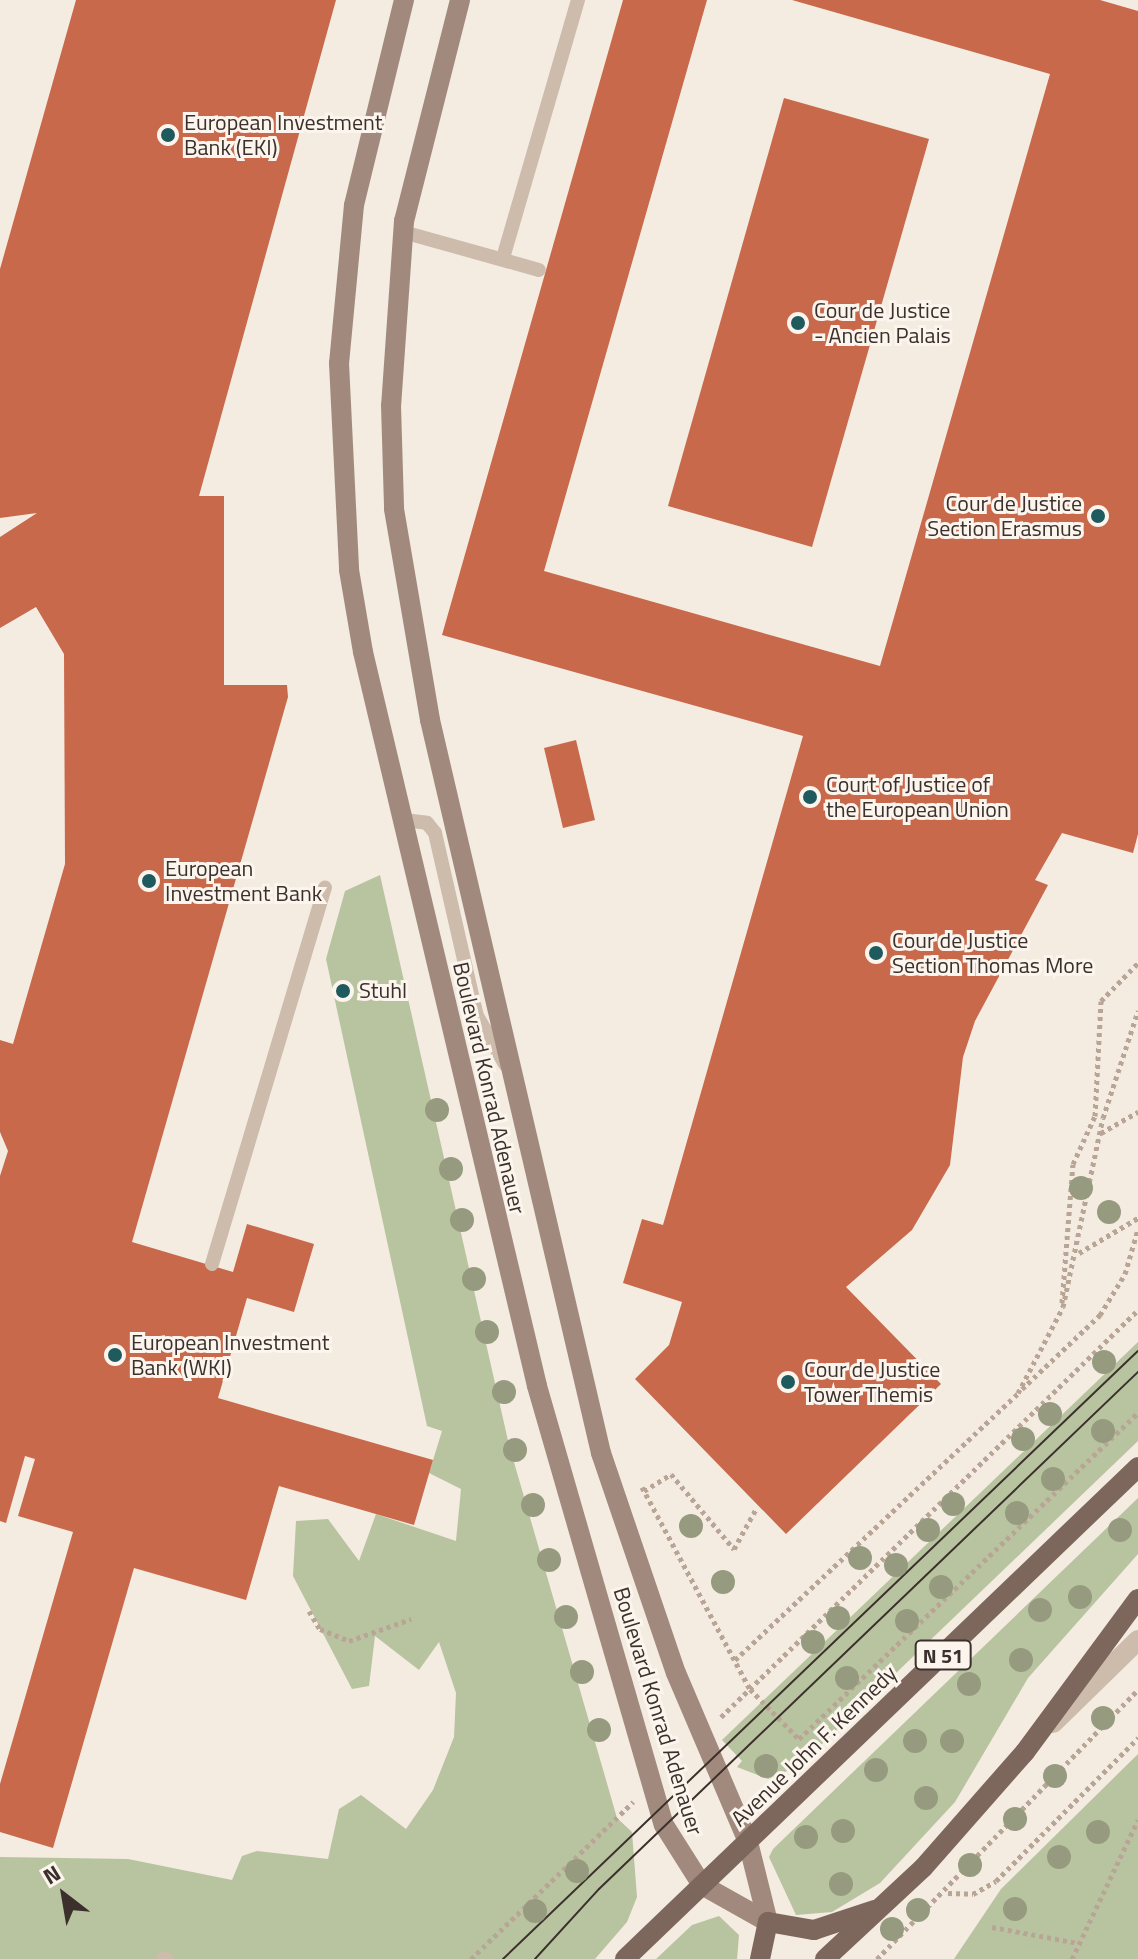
<!DOCTYPE html>
<style>
body{margin:0}
#map{position:relative;width:1138px;height:1959px;overflow:hidden;background:#f4ebe1;font-family:"Titillium Web",sans-serif}
div>[style]{position:absolute}
[style*='--x']{left:calc(var(--x)*1px);top:calc(var(--y)*1px);width:calc(var(--w)*1px);rotate:calc(var(--a)*1deg)}
.green>*{inset:0;background:#b8c4a0}
.building>*{inset:0;background:#c8694b}
.path>*{height:5px;margin-top:-2.5px;transform-origin:0;background:repeating-linear-gradient(90deg,#b9a596 0 4px,transparent 0 8px)}
.lane>*{height:14px;margin:-7px;padding:0 7px;transform-origin:7px;border-radius:7px;background:#cdbbac}
.street>*{height:20px;margin:-10px;padding:0 10px;transform-origin:10px;border-radius:10px;background:#cdbbac}
.secondary>*{height:20px;margin:-10px;padding:0 10px;transform-origin:10px;border-radius:10px;background:#a18a7d}
.primary>*{height:20px;margin:-10px;padding:0 10px;transform-origin:10px;border-radius:10px;background:#7d675c}
.tram>*{height:2px;margin:-1px;padding:0 1px;transform-origin:1px;border-radius:1px;background:#3b302b}
.trees>*{width:24px;height:24px;margin:-12px;border-radius:50%;background:#969b7f}
.dots>*{width:22px;height:22px;translate:-50% -50%;box-sizing:border-box;border:4px solid #fbf5ee;border-radius:50%}
span{translate:-50% -50%;white-space:nowrap;text-align:center;line-height:1.15;-webkit-text-stroke:6px #fbf5ee;paint-order:stroke}
.shield-label span{padding:2px 6px;background:#fbf5ee;border:2px solid;border-radius:6px;-webkit-text-stroke-width:0}
.shield-label{font-size:20px;color:#3b302b;font-weight:700}
.poi-label{font-size:22px;color:#3b302b}
.left{translate:0 -50%;text-align:left}
.right{translate:-100% -50%;text-align:right}
.street-label{font-size:22px;color:#3b302b}
.north{position:absolute;left:24px;top:1855px;width:80px;height:80px;-webkit-text-stroke:6px #fbf5ee;paint-order:stroke;rotate:329deg;font-size:22px;font-weight:700;line-height:32px;text-align:center;color:#3b302b}
.north::after{content:'';display:block;margin:auto;width:28px;height:36px;background:#3b302b;clip-path:polygon(50% 0,100% 100%,50% 72%,0 100%)}
</style>
<div id="map">
<div class="green">
<i style="clip-path:polygon(380px 875px,509px 1445px,617px 1818px,632px 1832px,637px 1897px,627px 1922px,595px 1959px,0 1959px,0 1857px,128px 1859px,232px 1880px,242px 1856px,257px 1851px,328px 1859px,339px 1809px,361px 1795px,406px 1829px,433px 1790px,454px 1737px,456px 1693px,439px 1642px,419px 1670px,375px 1636px,369px 1686px,352px 1689px,293px 1576px,296px 1521px,328px 1519px,359px 1561px,376px 1514px,456px 1541px,461px 1489px,429px 1473px,442px 1431px,427px 1426px,326px 959px,345px 891px)"></i>
<i style="clip-path:polygon(1138px 1342px,1138px 1441px,799px 1766px,768px 1779px,737px 1767px,742px 1761px,722px 1740px)"></i>
<i style="clip-path:polygon(1138px 1498px,1138px 1554px,1028px 1678px,955px 1802px,880px 1883px,832px 1912px,796px 1915px,769px 1857px,773px 1849px)"></i>
<i style="clip-path:polygon(1138px 1754px,1138px 1959px,954px 1959px,1001px 1889px)"></i>
<i style="clip-path:polygon(719px 1916px,739px 1935px,737px 1959px,656px 1959px,692px 1925px)"></i>
</div>
<div class="building">
<i style="clip-path:polygon(76px 0,336px 0,199px 496px,224px 496px,224px 685px,287px 685px,288px 697px,132px 1242px,233px 1272px,247px 1224px,314px 1244px,294px 1312px,247px 1298px,218px 1398px,433px 1460px,414px 1525px,279px 1486px,246px 1600px,134px 1568px,53px 1848px,0 1832px,0 1784px,73px 1532px,18px 1516px,35px 1459px,25px 1456px,6px 1523px,0 1521px,0 1176px,8px 1151px,0 1132px,0 1040px,13px 1044px,65px 864px,64px 654px,36px 607px,0 628px,0 537px,37px 513px,0 518px,0 269px)"></i>
<i style="clip-path:polygon(623px 0,707px 0,544px 571px,880px 666px,1050px 74px,792px 0,1100px 0,1138px 11px,1138px 834px,1133px 853px,1062px 833px,1035px 880px,1048px 885px,975px 1021px,963px 1057px,950px 1165px,912px 1230px,846px 1287px,941px 1384px,786px 1534px,635px 1379px,669px 1345px,682px 1302px,623px 1283px,642px 1219px,663px 1225px,803px 736px,442px 635px)"></i>
<i style="clip-path:polygon(784px 98px,929px 139px,812px 547px,668px 506px)"></i>
<i style="clip-path:polygon(576px 740px,595px 820px,563px 828px,544px 748px)"></i>
</div>
<div class="path">
<i style="--x:1101;--y:1133;--w:43;--a:-29.6"></i>
<i style="--x:1079;--y:1253;--w:69;--a:-30.7"></i>
<i style="--x:1062;--y:1303;--w:139;--a:-85.5"></i>
<i style="--x:1073;--y:1164;--w:53;--a:-65.4"></i>
<i style="--x:1095;--y:1116;--w:115;--a:-87"></i>
<i style="--x:1101;--y:1001;--w:53;--a:-45.8"></i>
<i style="--x:1022;--y:1389;--w:108;--a:-43.5"></i>
<i style="--x:1100;--y:1315;--w:48;--a:-58.6"></i>
<i style="--x:1125;--y:1274;--w:47;--a:-73.9"></i>
<i style="--x:642;--y:1487;--w:229;--a:61.9"></i>
<i style="--x:750;--y:1689;--w:70;--a:45.6"></i>
<i style="--x:799;--y:1739;--w:470;--a:-43.9"></i>
<i style="--x:644;--y:1491;--w:32;--a:-32"></i>
<i style="--x:671;--y:1474;--w:98;--a:50"></i>
<i style="--x:734;--y:1549;--w:46;--a:-61.2"></i>
<i style="--x:309;--y:1611;--w:21;--a:59"></i>
<i style="--x:320;--y:1629;--w:31;--a:22"></i>
<i style="--x:349;--y:1641;--w:66;--a:-19.5"></i>
<i style="--x:735;--y:1660;--w:389;--a:-43.3"></i>
<i style="--x:1018;--y:1393;--w:97;--a:-62.4"></i>
<i style="--x:1063;--y:1307;--w:193;--a:-78.1"></i>
<i style="--x:1103;--y:1118;--w:113;--a:-71.9"></i>
<i style="--x:721;--y:1717;--w:583;--a:-44.3"></i>
<i style="--x:948;--y:1893;--w:25;--a:2"></i>
<i style="--x:973;--y:1894;--w:26;--a:-29"></i>
<i style="--x:996;--y:1881;--w:202;--a:-45.2"></i>
<i style="--x:992;--y:1927;--w:87;--a:10.5"></i>
<i style="--x:471;--y:1959;--w:226;--a:-44.1"></i>
<i style="--x:877;--y:1959;--w:375;--a:-45.9"></i>
<i style="--x:1072;--y:1959;--w:154;--a:-64.6"></i>
</div>
<div class="lane">
<i style="--x:403;--y:232;--w:141;--a:15.6"></i>
<i style="--x:503;--y:258;--w:269;--a:-73.8"></i>
<i style="--x:404;--y:820;--w:23;--a:7"></i>
<i style="--x:427;--y:823;--w:13;--a:51"></i>
<i style="--x:435;--y:833;--w:188;--a:77.1"></i>
<i style="--x:477;--y:1016;--w:56;--a:59.7"></i>
<i style="--x:212;--y:1264;--w:393;--a:-73.3"></i>
<i style="--x:163;--y:1959;--w:3;--a:0"></i>
</div>
<div class="street">
<i style="--x:1053;--y:1723;--w:119;--a:-44.3"></i>
</div>
<div class="secondary">
<i style="--x:404;--y:0;--w:211;--a:103.7"></i>
<i style="--x:354;--y:205;--w:159;--a:95.4"></i>
<i style="--x:339;--y:363;--w:207;--a:87.2"></i>
<i style="--x:349;--y:570;--w:83;--a:80.3"></i>
<i style="--x:363;--y:652;--w:754;--a:76.66"></i>
<i style="--x:537;--y:1386;--w:457;--a:73.9"></i>
<i style="--x:664;--y:1825;--w:71;--a:57.7"></i>
<i style="--x:702;--y:1885;--w:76;--a:29.3"></i>
<i style="--x:460;--y:0;--w:228;--a:104.2"></i>
<i style="--x:404;--y:221;--w:184;--a:94"></i>
<i style="--x:391;--y:405;--w:104;--a:88.3"></i>
<i style="--x:394;--y:509;--w:214;--a:80.3"></i>
<i style="--x:430;--y:720;--w:753;--a:76.87"></i>
<i style="--x:601;--y:1453;--w:232;--a:71.2"></i>
<i style="--x:676;--y:1673;--w:184;--a:66.9"></i>
<i style="--x:748;--y:1842;--w:82;--a:76"></i>
</div>
<div class="primary">
<i style="--x:625;--y:1959;--w:711;--a:-43.8"></i>
<i style="--x:760;--y:1959;--w:38;--a:-78"></i>
<i style="--x:768;--y:1922;--w:47;--a:9.9"></i>
<i style="--x:814;--y:1930;--w:63;--a:-18.4"></i>
<i style="--x:825;--y:1959;--w:134;--a:-42.9"></i>
<i style="--x:923;--y:1868;--w:154;--a:-48.7"></i>
<i style="--x:1025;--y:1752;--w:190;--a:-53.6"></i>
</div>
<div class="tram">
<i style="--x:503;--y:1959;--w:879;--a:-43.76"></i>
<i style="--x:535;--y:1959;--w:95;--a:-47.6"></i>
<i style="--x:599;--y:1889;--w:747;--a:-43.81"></i>
</div>
<div class="trees">
<i style="left:437px;top:1110px"></i>
<i style="left:451px;top:1169px"></i>
<i style="left:1081px;top:1188px"></i>
<i style="left:1109px;top:1212px"></i>
<i style="left:462px;top:1220px"></i>
<i style="left:474px;top:1279px"></i>
<i style="left:487px;top:1332px"></i>
<i style="left:1104px;top:1362px"></i>
<i style="left:504px;top:1392px"></i>
<i style="left:1050px;top:1414px"></i>
<i style="left:1103px;top:1431px"></i>
<i style="left:1023px;top:1439px"></i>
<i style="left:515px;top:1450px"></i>
<i style="left:1053px;top:1479px"></i>
<i style="left:953px;top:1504px"></i>
<i style="left:533px;top:1505px"></i>
<i style="left:1017px;top:1513px"></i>
<i style="left:691px;top:1526px"></i>
<i style="left:928px;top:1530px"></i>
<i style="left:1120px;top:1530px"></i>
<i style="left:860px;top:1558px"></i>
<i style="left:549px;top:1560px"></i>
<i style="left:896px;top:1565px"></i>
<i style="left:723px;top:1582px"></i>
<i style="left:941px;top:1587px"></i>
<i style="left:1080px;top:1597px"></i>
<i style="left:1040px;top:1610px"></i>
<i style="left:566px;top:1617px"></i>
<i style="left:838px;top:1618px"></i>
<i style="left:907px;top:1621px"></i>
<i style="left:813px;top:1642px"></i>
<i style="left:1021px;top:1660px"></i>
<i style="left:582px;top:1672px"></i>
<i style="left:847px;top:1678px"></i>
<i style="left:969px;top:1684px"></i>
<i style="left:1103px;top:1718px"></i>
<i style="left:599px;top:1730px"></i>
<i style="left:915px;top:1741px"></i>
<i style="left:952px;top:1741px"></i>
<i style="left:766px;top:1766px"></i>
<i style="left:876px;top:1770px"></i>
<i style="left:1055px;top:1776px"></i>
<i style="left:926px;top:1798px"></i>
<i style="left:1015px;top:1819px"></i>
<i style="left:843px;top:1831px"></i>
<i style="left:1098px;top:1832px"></i>
<i style="left:806px;top:1837px"></i>
<i style="left:1059px;top:1857px"></i>
<i style="left:970px;top:1865px"></i>
<i style="left:577px;top:1871px"></i>
<i style="left:841px;top:1884px"></i>
<i style="left:1015px;top:1909px"></i>
<i style="left:918px;top:1910px"></i>
<i style="left:535px;top:1911px"></i>
<i style="left:892px;top:1929px"></i>
</div>
<div class="dots">
<i style="left:168px;top:135px;background:#1f5a5e"></i>
<i style="left:798px;top:323px;background:#1f5a5e"></i>
<i style="left:1098px;top:516px;background:#1f5a5e"></i>
<i style="left:810px;top:797px;background:#1f5a5e"></i>
<i style="left:149px;top:881px;background:#1f5a5e"></i>
<i style="left:876px;top:953px;background:#1f5a5e"></i>
<i style="left:343px;top:991px;background:#1f5a5e"></i>
<i style="left:115px;top:1355px;background:#1f5a5e"></i>
<i style="left:788px;top:1382px;background:#1f5a5e"></i>
</div>
<div class="shield-label">
<span style="left:943px;top:1655px">N 51</span>
</div>
<div class="poi-label">
<span class="left" style="left:184px;top:135px">European Investment<br>Bank (EKI)</span>
<span class="left" style="left:814px;top:323px">Cour de Justice<br>- Ancien Palais</span>
<span class="right" style="left:1082px;top:516px">Cour de Justice<br>Section Erasmus</span>
<span class="left" style="left:826px;top:797px">Court of Justice of<br>the European Union</span>
<span class="left" style="left:165px;top:881px">European<br>Investment Bank</span>
<span class="left" style="left:892px;top:953px">Cour de Justice<br>Section Thomas More</span>
<span class="left" style="left:359px;top:991px">Stuhl</span>
<span class="left" style="left:131px;top:1355px">European Investment<br>Bank (WKI)</span>
<span class="left" style="left:804px;top:1382px">Cour de Justice<br>Tower Themis</span>
</div>
<div class="street-label">
<span style="left:489px;top:1088px;rotate:77deg">Boulevard Konrad Adenauer</span>
<span style="left:658px;top:1711px;rotate:73deg">Boulevard Konrad Adenauer</span>
<span style="left:814px;top:1746px;rotate:-44deg">Avenue John F. Kennedy</span>
</div>
<div class="north">N</div>
</div>
